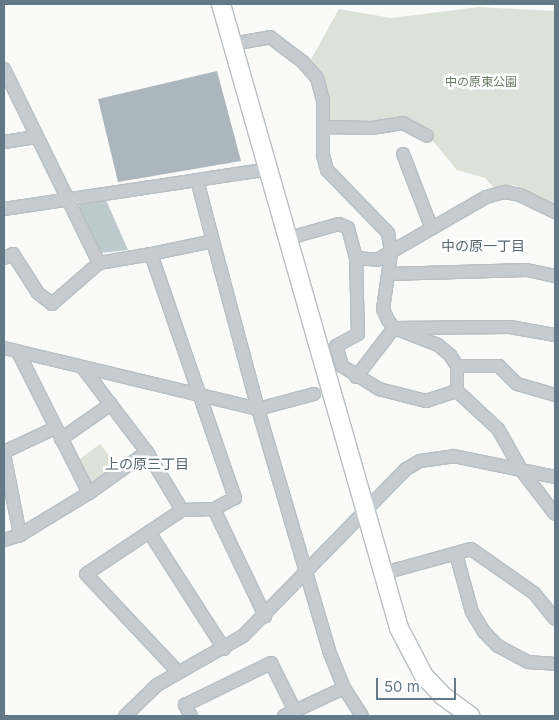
<!DOCTYPE html>
<meta charset="utf-8">
<style>
body{margin:0}
#map{position:relative;width:559px;height:720px;overflow:hidden;background:#fafaf8;font-family:Inter,"Noto Sans JP",sans-serif}
div>[style]{position:absolute}
[style*='--x']{left:calc(var(--x)*1px);top:calc(var(--y)*1px);width:calc(var(--w)*1px);rotate:calc(var(--a)*1deg)}
.green>*{inset:0;background:#dce2d8}
.water>*{inset:0;background:#bdcbce}
.building>*{inset:0;background:#abb7bc}
.roads{filter:drop-shadow(1px 0 #b7bfc3) drop-shadow(-1px 0 #b7bfc3) drop-shadow(0 1px #b7bfc3) drop-shadow(0 -1px #b7bfc3)}
.street>*{height:12px;margin:-6px;padding:0 6px;transform-origin:6px;border-radius:6px;background:#c5cbce}
.secondary>*{height:18px;margin:-9px;padding:0 9px;transform-origin:9px;border-radius:9px;background:#fff}
span{translate:-50% -50%;white-space:nowrap;text-align:center;line-height:1.15;-webkit-text-stroke:5px #fff;paint-order:stroke}
.park-label{font-size:12px;color:#697b62}
.neighbourhood-label{font-size:14px;color:#55666f}
.frame{position:absolute;inset:0;border:5px solid #637985;pointer-events:none}
.scale{position:absolute;left:376px;top:678px;width:80px;height:22px;box-sizing:border-box;border:2px solid #637985;border-top:0;padding-left:6px;font-size:15px;line-height:18px;white-space:nowrap;color:#637985;-webkit-text-stroke:4px #fff;paint-order:stroke}
</style>
<div id="map">
<div class="green">
<i style="clip-path:polygon(479px 7px,555px 11px,555px 205px,514px 185px,496px 190px,485px 178px,457px 170px,428px 135px,403px 121px,326px 124px,309px 63px,339px 9px,391px 18px)"></i>
<i style="clip-path:polygon(100px 444px,117px 466px,91px 486px,77px 461px)"></i>
</div>
<div class="water">
<i style="clip-path:polygon(106px 200px,128px 250px,100px 253px,79px 207px,81px 203px)"></i>
</div>
<div class="building">
<i style="clip-path:polygon(217px 71px,241px 161px,118px 182px,98px 99px)"></i>
</div>
<div class="roads">
<div class="street">
<i style="--x:232;--y:44;--w:39;--a:-10"></i>
<i style="--x:270;--y:37;--w:41;--a:37.1"></i>
<i style="--x:303;--y:62;--w:21;--a:49"></i>
<i style="--x:317;--y:78;--w:23;--a:75"></i>
<i style="--x:323;--y:100;--w:55;--a:90"></i>
<i style="--x:323;--y:155;--w:16;--a:75"></i>
<i style="--x:327;--y:170;--w:88;--a:45.9"></i>
<i style="--x:388;--y:233;--w:20;--a:81"></i>
<i style="--x:391;--y:253;--w:57;--a:98.1"></i>
<i style="--x:383;--y:309;--w:12;--a:66"></i>
<i style="--x:388;--y:320;--w:10;--a:53"></i>
<i style="--x:394;--y:328;--w:47;--a:21.1"></i>
<i style="--x:438;--y:345;--w:16;--a:40"></i>
<i style="--x:450;--y:355;--w:13;--a:58"></i>
<i style="--x:457;--y:366;--w:25;--a:90"></i>
<i style="--x:457;--y:391;--w:56;--a:42.8"></i>
<i style="--x:498;--y:429;--w:48;--a:60.3"></i>
<i style="--x:522;--y:471;--w:54;--a:52.5"></i>
<i style="--x:4;--y:69;--w:216;--a:63.9"></i>
<i style="--x:323;--y:127;--w:49;--a:1.2"></i>
<i style="--x:372;--y:128;--w:31;--a:-9"></i>
<i style="--x:403;--y:123;--w:27;--a:28"></i>
<i style="--x:4;--y:142;--w:32;--a:-9"></i>
<i style="--x:403;--y:154;--w:80;--a:68.9"></i>
<i style="--x:4;--y:209;--w:195;--a:-8.5"></i>
<i style="--x:289;--y:238;--w:52;--a:-15.6"></i>
<i style="--x:339;--y:224;--w:10;--a:24"></i>
<i style="--x:348;--y:228;--w:31;--a:75"></i>
<i style="--x:356;--y:258;--w:76;--a:88.5"></i>
<i style="--x:358;--y:334;--w:25;--a:151"></i>
<i style="--x:336;--y:346;--w:21;--a:73"></i>
<i style="--x:342;--y:366;--w:44;--a:31.9"></i>
<i style="--x:379;--y:389;--w:49;--a:14.3"></i>
<i style="--x:426;--y:401;--w:33;--a:-18"></i>
<i style="--x:213;--y:241;--w:174;--a:75"></i>
<i style="--x:258;--y:409;--w:58;--a:-15"></i>
<i style="--x:4;--y:258;--w:10;--a:-24"></i>
<i style="--x:13;--y:254;--w:46;--a:57.3"></i>
<i style="--x:38;--y:293;--w:18;--a:38"></i>
<i style="--x:52;--y:304;--w:62;--a:-41.1"></i>
<i style="--x:356;--y:258;--w:21;--a:5"></i>
<i style="--x:377;--y:260;--w:126;--a:-30"></i>
<i style="--x:486;--y:197;--w:20;--a:-15"></i>
<i style="--x:505;--y:192;--w:15;--a:11"></i>
<i style="--x:520;--y:195;--w:39;--a:26"></i>
<i style="--x:99;--y:263;--w:53;--a:-9.8"></i>
<i style="--x:388;--y:274;--w:139;--a:-1.6"></i>
<i style="--x:527;--y:270;--w:29;--a:12"></i>
<i style="--x:4;--y:348;--w:261;--a:13.5"></i>
<i style="--x:258;--y:409;--w:252;--a:73.6"></i>
<i style="--x:329;--y:651;--w:40;--a:68"></i>
<i style="--x:344;--y:688;--w:33;--a:57"></i>
<i style="--x:18;--y:352;--w:158;--a:63.3"></i>
<i style="--x:457;--y:366;--w:42;--a:0"></i>
<i style="--x:499;--y:366;--w:25;--a:45"></i>
<i style="--x:517;--y:384;--w:40;--a:16"></i>
<i style="--x:83;--y:368;--w:106;--a:52.7"></i>
<i style="--x:147;--y:452;--w:68;--a:58.9"></i>
<i style="--x:356;--y:377;--w:62;--a:-52.2"></i>
<i style="--x:394;--y:328;--w:116;--a:-0.5"></i>
<i style="--x:510;--y:327;--w:46;--a:10.1"></i>
<i style="--x:61;--y:439;--w:61;--a:-35"></i>
<i style="--x:4;--y:452;--w:56;--a:-25.2"></i>
<i style="--x:4;--y:454;--w:83;--a:78.8"></i>
<i style="--x:214;--y:509;--w:119;--a:64.5"></i>
<i style="--x:149;--y:532;--w:139;--a:57.3"></i>
<i style="--x:4;--y:540;--w:17;--a:-17"></i>
<i style="--x:20;--y:535;--w:81;--a:-31.3"></i>
<i style="--x:89;--y:493;--w:71;--a:-35.3"></i>
<i style="--x:456;--y:554;--w:60;--a:74.6"></i>
<i style="--x:472;--y:612;--w:23;--a:59"></i>
<i style="--x:484;--y:632;--w:20;--a:45"></i>
<i style="--x:498;--y:646;--w:34;--a:28"></i>
<i style="--x:528;--y:662;--w:27;--a:4"></i>
<i style="--x:384;--y:573;--w:90;--a:-15.4"></i>
<i style="--x:471;--y:549;--w:77;--a:34.9"></i>
<i style="--x:534;--y:593;--w:33;--a:51"></i>
<i style="--x:178;--y:672;--w:134;--a:-133.2"></i>
<i style="--x:86;--y:574;--w:115;--a:-33.7"></i>
<i style="--x:182;--y:510;--w:32;--a:-2"></i>
<i style="--x:214;--y:509;--w:24;--a:-28"></i>
<i style="--x:235;--y:498;--w:258;--a:-109"></i>
<i style="--x:151;--y:254;--w:63;--a:-11.8"></i>
<i style="--x:213;--y:241;--w:63;--a:-104.7"></i>
<i style="--x:197;--y:180;--w:74;--a:-8.6"></i>
<i style="--x:125;--y:716;--w:45;--a:-44.1"></i>
<i style="--x:157;--y:685;--w:99;--a:-29.7"></i>
<i style="--x:243;--y:636;--w:233;--a:-45.7"></i>
<i style="--x:406;--y:469;--w:16;--a:-30"></i>
<i style="--x:420;--y:461;--w:34;--a:-8"></i>
<i style="--x:454;--y:456;--w:103;--a:11.7"></i>
<i style="--x:191;--y:716;--w:13;--a:-119"></i>
<i style="--x:185;--y:705;--w:96;--a:-26"></i>
<i style="--x:271;--y:663;--w:54;--a:63.4"></i>
<i style="--x:284;--y:716;--w:66;--a:-25"></i>
</div>
<div class="secondary">
<i style="--x:221;--y:4;--w:649;--a:74.08"></i>
<i style="--x:399;--y:628;--w:54;--a:62.5"></i>
<i style="--x:424;--y:676;--w:28;--a:46"></i>
<i style="--x:443;--y:696;--w:34;--a:36"></i>
</div>
</div>
<div class="park-label">
<span style="left:481px;top:82px">中の原東公園</span>
</div>
<div class="neighbourhood-label">
<span style="left:483px;top:246px">中の原一丁目</span>
<span style="left:147px;top:464px">上の原三丁目</span>
</div>
<div class="frame"></div>
<div class="scale">50 m</div>
</div>
